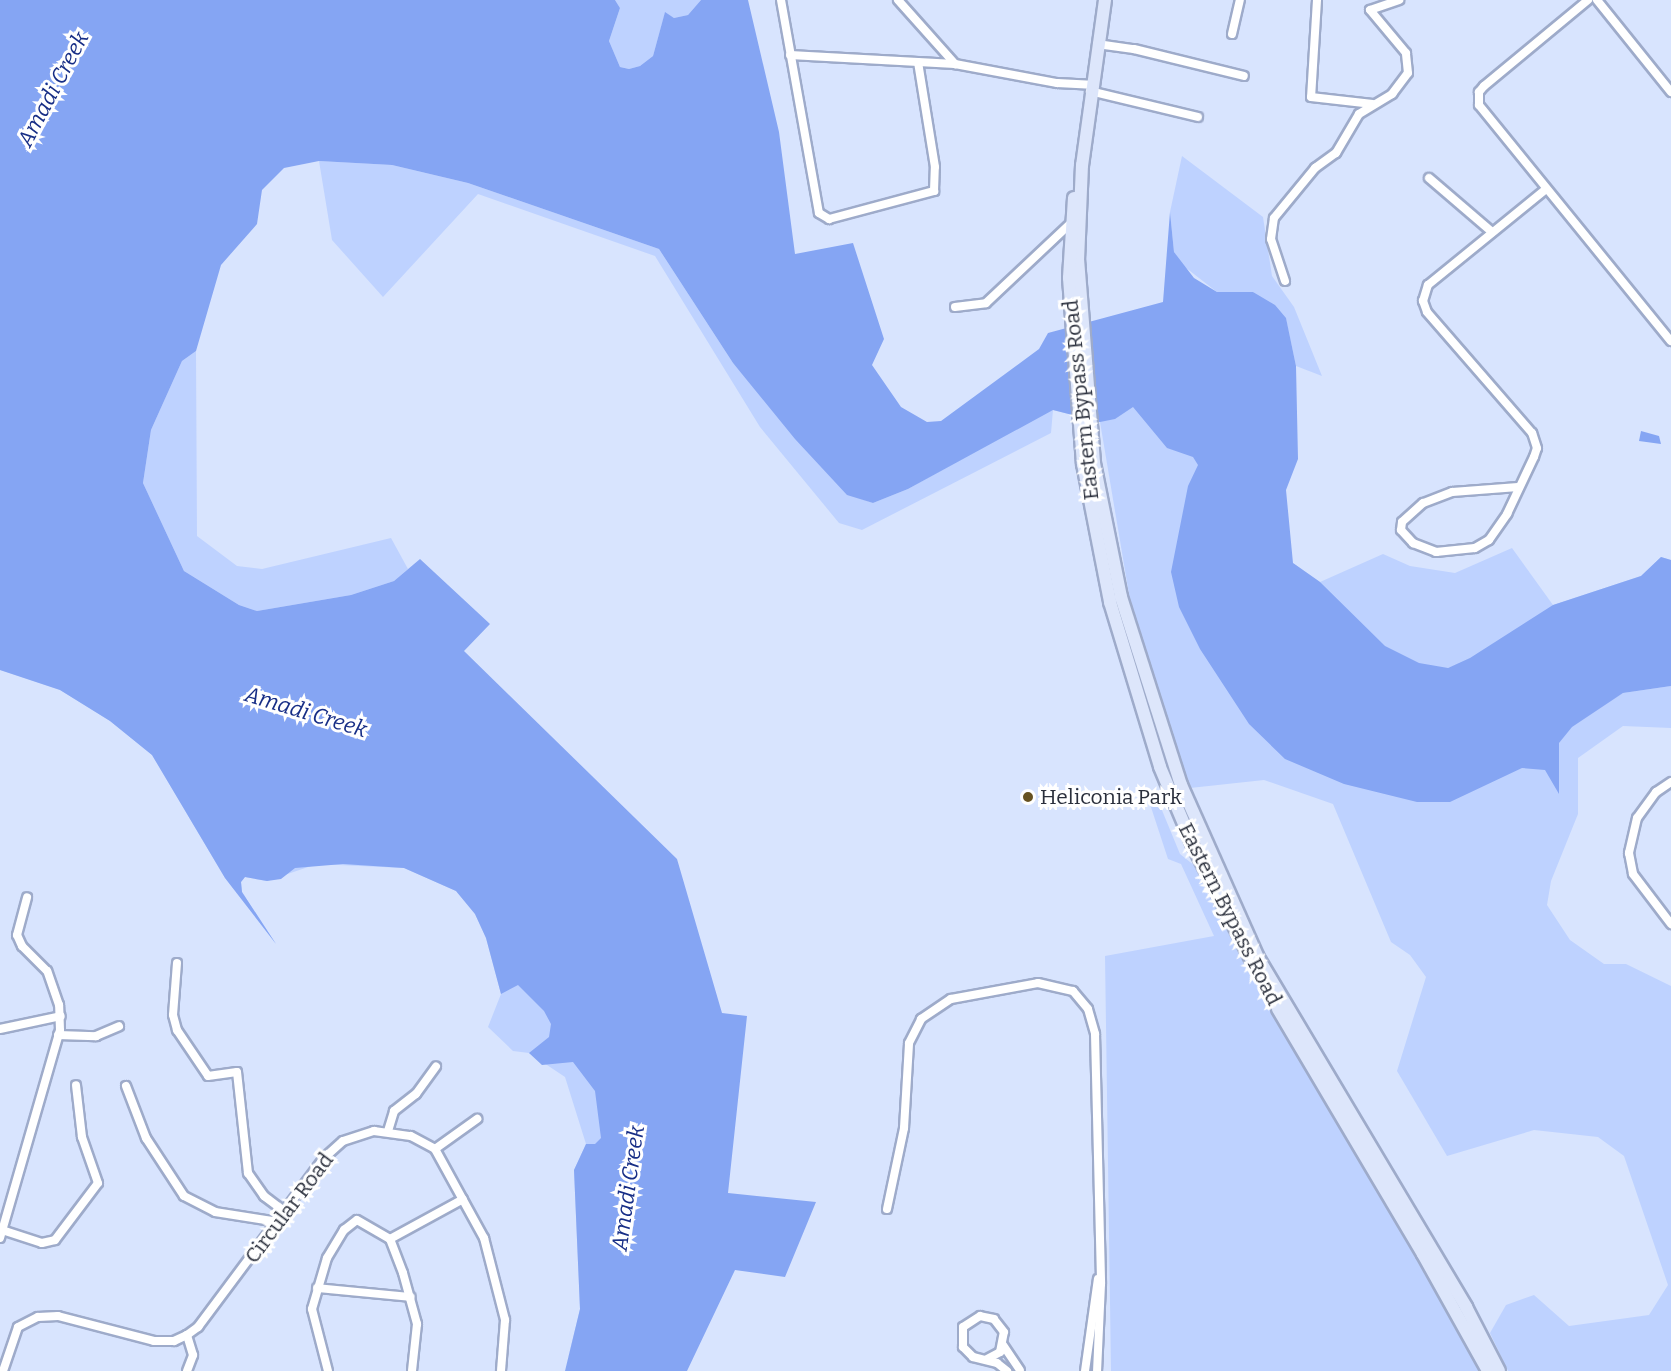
<!DOCTYPE html>
<style>
body{margin:0}
#map{position:relative;width:1671px;height:1371px;overflow:hidden;background:#d8e4fe;font-family:Bitter,serif}
div>[style]{position:absolute}
[style*='--x']{left:calc(var(--x)*1px);top:calc(var(--y)*1px);width:calc(var(--w)*1px);rotate:calc(var(--a)*1deg)}
.green>*{inset:0;background:#bed2ff}
.water>*{inset:0;background:#85a5f3}
.roads{filter:drop-shadow(2px 0 #9eabca) drop-shadow(-2px 0 #9eabca) drop-shadow(0 2px #9eabca) drop-shadow(0 -2px #9eabca)}
.street>*{height:8px;margin:-4px;padding:0 4px;transform-origin:4px;border-radius:4px;background:#fff}
.primary>*{height:12px;margin:-6px;padding:0 6px;transform-origin:6px;border-radius:6px;background:#dde6fb}
.dots>*{width:16px;height:16px;translate:-50% -50%;box-sizing:border-box;border:3px solid #fff;border-radius:50%}
span{translate:-50% -50%;white-space:nowrap;text-align:center;line-height:1.15;-webkit-text-stroke:6px #fff;paint-order:stroke}
.street-label{font-size:21px;color:#2a2f3c}
.poi-label{font-size:21px;color:#2a2f3c}
.left{translate:0 -50%;text-align:left}
.water-label{font-size:22px;color:#172e86;font-style:italic}
</style>
<div id="map">
<div class="green">
<i style="clip-path:polygon(615px 0,701px 0,688px 15px,674px 18px,665px 13px,653px 56px,640px 66px,629px 69px,620px 67px,609px 41px,620px 8px)"></i>
<i style="clip-path:polygon(1182px 156px,1263px 217px,1272px 276px,1294px 307px,1322px 376px,1296px 366px,1286px 319px,1253px 292px,1217px 292px,1181px 264px,1174px 252px,1170px 212px)"></i>
<i style="clip-path:polygon(319px 161px,392px 165px,468px 183px,659px 249px,733px 363px,847px 494px,873px 503px,908px 489px,1042px 414px,1053px 410px,1131px 387px,1203px 467px,1194px 568px,1557px 732px,1623px 693px,1671px 686px,1671px 728px,1623px 726px,1578px 758px,1578px 814px,1551px 881px,1547px 905px,1570px 940px,1604px 964px,1626px 964px,1671px 986px,1671px 1371px,1508px 1371px,1490px 1333px,1506px 1305px,1534px 1295px,1569px 1326px,1649px 1315px,1668px 1285px,1624px 1156px,1598px 1137px,1534px 1130px,1447px 1156px,1397px 1071px,1426px 977px,1410px 955px,1391px 942px,1333px 804px,1264px 780px,1190px 788px,1146px 662px,1130px 600px,1100px 422px,1053px 410px,1051px 433px,862px 530px,839px 523px,760px 427px,655px 256px,478px 194px,383px 297px,332px 240px)"></i>
<i style="clip-path:polygon(196px 351px,197px 536px,237px 566px,262px 569px,391px 538px,408px 569px,394px 581px,351px 595px,257px 611px,239px 605px,184px 571px,143px 483px,151px 430px,182px 361px)"></i>
<i style="clip-path:polygon(1512px 548px,1553px 605px,1641px 576px,1661px 557px,1671px 560px,1671px 584px,1448px 668px,1397px 678px,1293px 563px,1320px 582px,1383px 554px,1410px 566px,1455px 573px)"></i>
<i style="clip-path:polygon(8px 661px,440px 869px,591px 1040px,617px 1172px,565px 1371px,580px 1309px,574px 1170px,586px 1144px,565px 1077px,529px 1053px,513px 1051px,488px 1027px,501px 994px,486px 938px,475px 914px,456px 891px,404px 868px,317px 864px,267px 881px,245px 877px,241px 882px,242px 892px,276px 944px,225px 878px,152px 755px,110px 721px,60px 690px,0 670px)"></i>
<i style="clip-path:polygon(1147px 795px,1159px 803px,1180px 854px,1195px 866px,1484px 1371px,1111px 1371px,1105px 956px,1214px 936px,1181px 864px,1168px 859px)"></i>
</div>
<div class="water">
<i style="clip-path:polygon(0 0,615px 0,620px 8px,609px 41px,620px 67px,629px 69px,640px 66px,653px 56px,665px 12px,674px 18px,688px 15px,701px 0,748px 0,779px 132px,795px 254px,853px 243px,884px 339px,872px 365px,901px 407px,927px 422px,941px 421px,1039px 349px,1048px 333px,1163px 302px,1170px 212px,1174px 252px,1194px 278px,1217px 292px,1253px 292px,1275px 305px,1286px 318px,1296px 366px,1298px 459px,1286px 490px,1293px 563px,1320px 582px,1385px 646px,1419px 663px,1448px 668px,1470px 658px,1553px 605px,1641px 576px,1661px 557px,1671px 560px,1671px 686px,1623px 693px,1572px 727px,1559px 743px,1559px 794px,1545px 770px,1522px 768px,1450px 802px,1417px 802px,1344px 784px,1285px 759px,1249px 724px,1200px 649px,1179px 607px,1171px 572px,1188px 486px,1198px 465px,1193px 457px,1167px 448px,1133px 407px,1115px 419px,1100px 422px,1053px 410px,908px 489px,873px 503px,847px 495px,795px 439px,733px 363px,659px 249px,468px 183px,392px 165px,319px 161px,284px 168px,262px 190px,257px 224px,221px 265px,196px 351px,182px 361px,151px 430px,143px 483px,184px 571px,239px 605px,257px 611px,351px 595px,394px 581px,420px 559px,490px 624px,464px 651px,677px 859px,722px 1013px,747px 1016px,728px 1193px,816px 1202px,785px 1277px,735px 1270px,687px 1371px,565px 1371px,580px 1309px,574px 1170px,586px 1144px,595px 1144px,601px 1138px,595px 1091px,573px 1062px,542px 1065px,529px 1053px,549px 1037px,551px 1024px,544px 1011px,518px 985px,501px 994px,486px 938px,475px 914px,456px 891px,404px 868px,343px 864px,295px 868px,281px 879px,267px 881px,245px 877px,241px 882px,242px 892px,276px 944px,225px 878px,152px 755px,110px 721px,60px 690px,0 670px)"></i>
<i style="clip-path:polygon(1641px 431px,1659px 436px,1661px 444px,1639px 441px)"></i>
</div>
<div class="roads">
<div class="street">
<i style="--x:781;--y:0;--w:216;--a:79.9"></i>
<i style="--x:819;--y:213;--w:12;--a:31"></i>
<i style="--x:829;--y:219;--w:109;--a:-14.9"></i>
<i style="--x:934;--y:191;--w:24;--a:-88"></i>
<i style="--x:935;--y:167;--w:106;--a:-99.2"></i>
<i style="--x:898;--y:0;--w:86;--a:48.3"></i>
<i style="--x:1317;--y:0;--w:97;--a:93.5"></i>
<i style="--x:1311;--y:97;--w:62;--a:6.4"></i>
<i style="--x:1588;--y:0;--w:135;--a:140.4"></i>
<i style="--x:1484;--y:86;--w:8;--a:130"></i>
<i style="--x:1479;--y:92;--w:13;--a:90"></i>
<i style="--x:1479;--y:105;--w:304;--a:50.9"></i>
<i style="--x:1597;--y:0;--w:118;--a:51.2"></i>
<i style="--x:1232;--y:34;--w:35;--a:-77"></i>
<i style="--x:1097;--y:44;--w:37;--a:8"></i>
<i style="--x:1134;--y:49;--w:113;--a:13.8"></i>
<i style="--x:790;--y:55;--w:165;--a:3.1"></i>
<i style="--x:955;--y:64;--w:104;--a:10.6"></i>
<i style="--x:1057;--y:83;--w:34;--a:3"></i>
<i style="--x:1090;--y:91;--w:111;--a:13.5"></i>
<i style="--x:1429;--y:178;--w:83;--a:40.6"></i>
<i style="--x:1285;--y:281;--w:44;--a:-108.4"></i>
<i style="--x:1271;--y:239;--w:21;--a:-82"></i>
<i style="--x:1274;--y:218;--w:65;--a:-50.6"></i>
<i style="--x:1315;--y:168;--w:26;--a:-36"></i>
<i style="--x:1336;--y:153;--w:45;--a:-59.5"></i>
<i style="--x:1359;--y:114;--w:39;--a:-31"></i>
<i style="--x:1392;--y:94;--w:26;--a:-53"></i>
<i style="--x:1408;--y:73;--w:20;--a:-96"></i>
<i style="--x:1406;--y:53;--w:56;--a:-129.9"></i>
<i style="--x:1370;--y:10;--w:31;--a:-19"></i>
<i style="--x:955;--y:307;--w:31;--a:-7"></i>
<i style="--x:986;--y:303;--w:118;--a:-43.3"></i>
<i style="--x:1518;--y:487;--w:66;--a:175.7"></i>
<i style="--x:1452;--y:492;--w:31;--a:159"></i>
<i style="--x:1423;--y:503;--w:28;--a:138"></i>
<i style="--x:1402;--y:522;--w:8;--a:97"></i>
<i style="--x:1401;--y:530;--w:18;--a:47"></i>
<i style="--x:1413;--y:543;--w:25;--a:21"></i>
<i style="--x:1436;--y:552;--w:39;--a:-6"></i>
<i style="--x:1475;--y:548;--w:16;--a:-30"></i>
<i style="--x:1489;--y:540;--w:32;--a:-55"></i>
<i style="--x:1507;--y:514;--w:63;--a:-64.7"></i>
<i style="--x:1534;--y:457;--w:9;--a:-72"></i>
<i style="--x:1537;--y:448;--w:16;--a:-108"></i>
<i style="--x:1532;--y:433;--w:160;--a:-131"></i>
<i style="--x:1427;--y:312;--w:12;--a:-110"></i>
<i style="--x:1423;--y:301;--w:17;--a:-73"></i>
<i style="--x:1428;--y:285;--w:152;--a:-39.1"></i>
<i style="--x:1671;--y:782;--w:18;--a:146"></i>
<i style="--x:1656;--y:792;--w:32;--a:126"></i>
<i style="--x:1637;--y:818;--w:36;--a:103"></i>
<i style="--x:1629;--y:853;--w:21;--a:79"></i>
<i style="--x:1633;--y:874;--w:63;--a:52.8"></i>
<i style="--x:177;--y:963;--w:52;--a:94.4"></i>
<i style="--x:173;--y:1015;--w:16;--a:75"></i>
<i style="--x:177;--y:1030;--w:55;--a:56"></i>
<i style="--x:208;--y:1076;--w:29;--a:-8"></i>
<i style="--x:237;--y:1072;--w:102;--a:83.8"></i>
<i style="--x:248;--y:1173;--w:28;--a:55"></i>
<i style="--x:264;--y:1196;--w:26;--a:37"></i>
<i style="--x:0;--y:1029;--w:62;--a:-12"></i>
<i style="--x:58;--y:1035;--w:38;--a:2"></i>
<i style="--x:96;--y:1036;--w:25;--a:-23"></i>
<i style="--x:126;--y:1086;--w:56;--a:69"></i>
<i style="--x:146;--y:1138;--w:69;--a:56.8"></i>
<i style="--x:184;--y:1196;--w:35;--a:27"></i>
<i style="--x:215;--y:1212;--w:64;--a:9"></i>
<i style="--x:388;--y:1131;--w:21;--a:-73"></i>
<i style="--x:394;--y:1111;--w:28;--a:-38"></i>
<i style="--x:416;--y:1094;--w:34;--a:-54"></i>
<i style="--x:435;--y:1149;--w:52;--a:-35.5"></i>
<i style="--x:887;--y:1209;--w:83;--a:-78.1"></i>
<i style="--x:904;--y:1128;--w:85;--a:-86.6"></i>
<i style="--x:909;--y:1043;--w:27;--a:-63"></i>
<i style="--x:921;--y:1019;--w:36;--a:-34"></i>
<i style="--x:951;--y:999;--w:88;--a:-10.4"></i>
<i style="--x:1038;--y:983;--w:36;--a:13"></i>
<i style="--x:1073;--y:991;--w:23;--a:50"></i>
<i style="--x:1088;--y:1009;--w:26;--a:74"></i>
<i style="--x:1095;--y:1034;--w:250;--a:88.6"></i>
<i style="--x:1101;--y:1284;--w:87;--a:92.6"></i>
<i style="--x:2;--y:1230;--w:42;--a:18"></i>
<i style="--x:42;--y:1243;--w:13;--a:-13"></i>
<i style="--x:55;--y:1240;--w:71;--a:-53"></i>
<i style="--x:98;--y:1183;--w:49;--a:-109.2"></i>
<i style="--x:82;--y:1137;--w:52;--a:-96.6"></i>
<i style="--x:0;--y:1238;--w:216;--a:-73.9"></i>
<i style="--x:60;--y:1030;--w:25;--a:-92"></i>
<i style="--x:59;--y:1005;--w:36;--a:-109"></i>
<i style="--x:47;--y:971;--w:35;--a:-135"></i>
<i style="--x:22;--y:946;--w:12;--a:-114"></i>
<i style="--x:17;--y:935;--w:39;--a:-75"></i>
<i style="--x:390;--y:1239;--w:83;--a:-28.7"></i>
<i style="--x:317;--y:1288;--w:94;--a:5.5"></i>
<i style="--x:1003;--y:1345;--w:30;--a:56"></i>
<i style="--x:987;--y:1359;--w:15;--a:-28"></i>
<i style="--x:1000;--y:1352;--w:20;--a:-79"></i>
<i style="--x:1004;--y:1332;--w:16;--a:-128"></i>
<i style="--x:994;--y:1319;--w:14;--a:-168"></i>
<i style="--x:980;--y:1316;--w:20;--a:147"></i>
<i style="--x:963;--y:1327;--w:20;--a:90"></i>
<i style="--x:963;--y:1347;--w:14;--a:45"></i>
<i style="--x:973;--y:1357;--w:25;--a:14"></i>
<i style="--x:997;--y:1363;--w:13;--a:39"></i>
<i style="--x:3;--y:1371;--w:46;--a:-71.2"></i>
<i style="--x:18;--y:1327;--w:22;--a:-27"></i>
<i style="--x:38;--y:1317;--w:20;--a:-3"></i>
<i style="--x:58;--y:1316;--w:99;--a:14.6"></i>
<i style="--x:154;--y:1341;--w:20;--a:0"></i>
<i style="--x:174;--y:1341;--w:14;--a:-25"></i>
<i style="--x:187;--y:1335;--w:14;--a:-36"></i>
<i style="--x:198;--y:1327;--w:211;--a:-53.3"></i>
<i style="--x:324;--y:1158;--w:25;--a:-42"></i>
<i style="--x:343;--y:1141;--w:33;--a:-18"></i>
<i style="--x:374;--y:1131;--w:37;--a:8"></i>
<i style="--x:411;--y:1136;--w:27;--a:28"></i>
<i style="--x:435;--y:1149;--w:102;--a:61.2"></i>
<i style="--x:484;--y:1238;--w:85;--a:75.6"></i>
<i style="--x:505;--y:1320;--w:51;--a:94.5"></i>
<i style="--x:187;--y:1371;--w:17;--a:-69"></i>
<i style="--x:193;--y:1355;--w:21;--a:-107"></i>
<i style="--x:328;--y:1371;--w:64;--a:-104.5"></i>
<i style="--x:312;--y:1309;--w:53;--a:-73.6"></i>
<i style="--x:327;--y:1258;--w:33;--a:-59"></i>
<i style="--x:344;--y:1230;--w:16;--a:-38"></i>
<i style="--x:357;--y:1220;--w:38;--a:30"></i>
<i style="--x:390;--y:1239;--w:36;--a:69"></i>
<i style="--x:403;--y:1273;--w:53;--a:74.6"></i>
<i style="--x:417;--y:1324;--w:47;--a:96.1"></i>
<i style="--x:1085;--y:1371;--w:93;--a:-82"></i>
</div>
<div class="primary">
<i style="--x:1105;--y:0;--w:167;--a:97.9"></i>
<i style="--x:1082;--y:165;--w:94;--a:92.4"></i>
<i style="--x:1078;--y:259;--w:205;--a:85.5"></i>
<i style="--x:1094;--y:463;--w:137;--a:78.6"></i>
<i style="--x:1121;--y:597;--w:197;--a:72.3"></i>
<i style="--x:1181;--y:785;--w:187;--a:66"></i>
<i style="--x:1257;--y:956;--w:409;--a:59.2"></i>
<i style="--x:1466;--y:1307;--w:72;--a:62.7"></i>
<i style="--x:1074;--y:198;--w:80;--a:93.6"></i>
<i style="--x:1069;--y:278;--w:187;--a:85.7"></i>
<i style="--x:1083;--y:464;--w:141;--a:78.9"></i>
<i style="--x:1110;--y:602;--w:172;--a:73.1"></i>
<i style="--x:1160;--y:767;--w:85;--a:67.1"></i>
<i style="--x:1193;--y:845;--w:128;--a:63"></i>
<i style="--x:1278;--y:1009;--w:285;--a:59.4"></i>
<i style="--x:1423;--y:1254;--w:134;--a:60.9"></i>
</div>
</div>
<div class="dots">
<i style="left:1028px;top:797px;background:#675221"></i>
</div>
<div class="street-label">
<span style="left:1081px;top:400px;rotate:-96deg">Eastern Bypass Road</span>
<span style="left:1230px;top:914px;rotate:63deg">Eastern Bypass Road</span>
<span style="left:289px;top:1208px;rotate:-53deg">Circular Road</span>
</div>
<div class="poi-label">
<span class="left" style="left:1040px;top:797px">Heliconia Park</span>
</div>
<div class="water-label">
<span style="left:53px;top:89px;rotate:-62deg">Amadi Creek</span>
<span style="left:306px;top:712px;rotate:17deg">Amadi Creek</span>
<span style="left:628px;top:1188px;rotate:-82deg">Amadi Creek</span>
</div>
</div>
